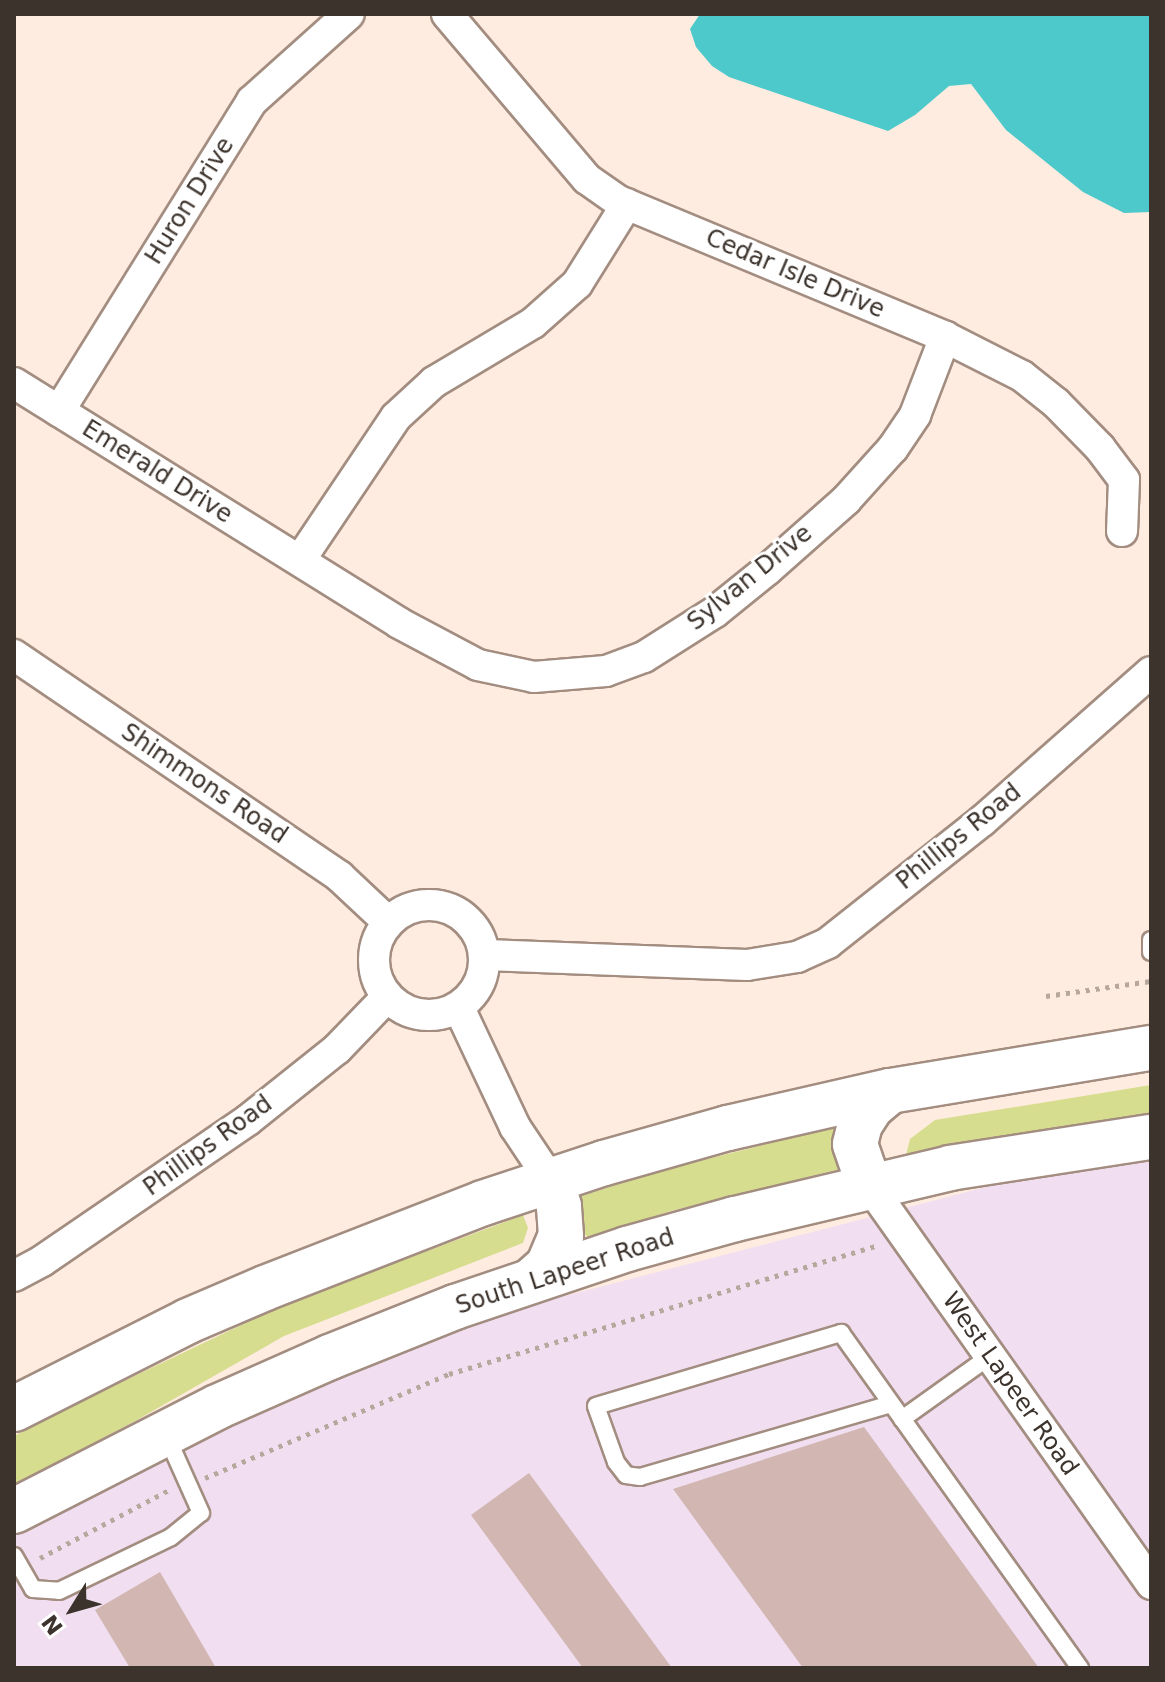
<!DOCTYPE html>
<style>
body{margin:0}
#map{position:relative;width:1165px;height:1682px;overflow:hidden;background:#ffece0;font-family:"DejaVu Sans",sans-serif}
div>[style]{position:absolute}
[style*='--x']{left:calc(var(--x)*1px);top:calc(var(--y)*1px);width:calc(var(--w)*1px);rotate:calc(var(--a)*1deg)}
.industrial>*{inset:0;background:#f1dff1}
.green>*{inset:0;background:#d7dd8e}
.water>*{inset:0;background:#4ec9cb}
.building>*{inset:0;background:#d2b6b2}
.path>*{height:5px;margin-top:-2.5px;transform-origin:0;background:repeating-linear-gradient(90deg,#b7a89e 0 4px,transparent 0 10px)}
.roads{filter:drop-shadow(2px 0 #a38d80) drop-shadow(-2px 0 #a38d80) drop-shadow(0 2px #a38d80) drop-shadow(0 -2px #a38d80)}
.lane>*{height:16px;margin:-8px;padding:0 8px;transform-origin:8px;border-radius:8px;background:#fff}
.street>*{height:30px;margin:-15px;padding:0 15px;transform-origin:15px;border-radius:15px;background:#fff}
.street>.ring{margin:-15px;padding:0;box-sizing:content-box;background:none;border:30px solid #fff;border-radius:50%}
.primary>*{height:44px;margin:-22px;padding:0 22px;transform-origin:22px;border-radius:22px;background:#fff}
span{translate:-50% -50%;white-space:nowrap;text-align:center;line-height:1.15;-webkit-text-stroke:6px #fff;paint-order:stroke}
.street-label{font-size:24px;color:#3c332d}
.frame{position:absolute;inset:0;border:16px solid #3c332d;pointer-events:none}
.north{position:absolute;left:32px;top:1570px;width:80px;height:80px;-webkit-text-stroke:6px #fff;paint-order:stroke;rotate:233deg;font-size:22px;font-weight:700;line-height:32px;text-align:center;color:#3c332d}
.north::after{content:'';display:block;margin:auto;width:28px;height:36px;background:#3c332d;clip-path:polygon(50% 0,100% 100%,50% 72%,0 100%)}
</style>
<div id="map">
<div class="industrial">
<i style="clip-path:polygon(1151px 1155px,1151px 1668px,14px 1668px,14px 1533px,251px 1408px,378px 1355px,530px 1305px,1063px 1167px)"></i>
</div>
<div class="green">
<i style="clip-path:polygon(1151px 1085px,1151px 1115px,906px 1155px,910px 1139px,935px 1120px)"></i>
<i style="clip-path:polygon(839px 1126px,844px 1168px,671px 1211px,588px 1237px,583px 1233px,582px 1196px,652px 1173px)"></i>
<i style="clip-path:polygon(523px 1215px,528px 1228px,523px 1243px,284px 1336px,137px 1420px,14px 1485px,14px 1436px,65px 1409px,283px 1305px)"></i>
</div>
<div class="water">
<i style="clip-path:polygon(700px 14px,1151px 14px,1151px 212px,1124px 213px,1083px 192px,1006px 130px,971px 84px,949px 86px,915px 115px,888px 131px,729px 77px,712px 66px,696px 47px,690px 29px)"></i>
</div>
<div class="building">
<i style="clip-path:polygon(864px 1427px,1039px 1668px,803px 1668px,673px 1489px)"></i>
<i style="clip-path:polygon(529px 1473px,672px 1668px,583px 1668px,471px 1515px)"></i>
<i style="clip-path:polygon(160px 1572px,216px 1668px,130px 1668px,95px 1610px)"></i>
</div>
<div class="path">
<i style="--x:1046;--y:996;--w:106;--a:-8.1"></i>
<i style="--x:205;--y:1478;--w:265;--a:-23.1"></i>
<i style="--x:449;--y:1374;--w:449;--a:-16.7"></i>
<i style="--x:40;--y:1558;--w:146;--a:-27.8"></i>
</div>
<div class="roads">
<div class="lane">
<i style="--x:1151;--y:940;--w:12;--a:90"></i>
<i style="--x:891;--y:1404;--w:261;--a:163.8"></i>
<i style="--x:640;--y:1477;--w:14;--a:-172"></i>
<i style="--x:626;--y:1475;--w:16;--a:-128"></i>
<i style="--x:616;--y:1462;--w:59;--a:-109.7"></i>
<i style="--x:596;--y:1406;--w:256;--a:-16.6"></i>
<i style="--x:841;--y:1333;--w:412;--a:54.5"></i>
<i style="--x:902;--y:1419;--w:108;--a:-35.6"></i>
<i style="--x:14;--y:1556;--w:38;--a:60"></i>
<i style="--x:33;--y:1589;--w:26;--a:4"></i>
<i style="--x:59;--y:1591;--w:124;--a:-25.7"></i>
<i style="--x:171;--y:1537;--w:38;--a:-39"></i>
<i style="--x:201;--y:1513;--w:83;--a:-114.1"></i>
</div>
<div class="street">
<i style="--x:447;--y:14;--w:216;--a:49.7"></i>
<i style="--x:587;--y:179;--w:39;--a:35"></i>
<i style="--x:619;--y:201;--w:353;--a:22.6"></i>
<i style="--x:945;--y:337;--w:86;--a:26.9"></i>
<i style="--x:1022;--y:376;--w:43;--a:38.5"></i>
<i style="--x:1056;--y:403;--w:63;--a:45.6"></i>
<i style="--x:1100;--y:448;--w:40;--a:53"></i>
<i style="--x:1124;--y:480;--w:51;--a:92.2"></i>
<i style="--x:14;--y:383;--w:454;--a:31.9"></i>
<i style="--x:399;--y:623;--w:89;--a:28"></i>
<i style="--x:478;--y:665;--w:57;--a:12.1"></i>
<i style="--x:534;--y:677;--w:72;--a:-4.8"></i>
<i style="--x:606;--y:671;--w:40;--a:-20.2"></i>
<i style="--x:644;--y:657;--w:84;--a:-32.4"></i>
<i style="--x:715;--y:612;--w:67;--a:-38.9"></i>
<i style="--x:767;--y:570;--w:106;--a:-41.5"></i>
<i style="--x:846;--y:500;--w:70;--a:-47.9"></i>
<i style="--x:893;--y:448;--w:40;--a:-56"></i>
<i style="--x:915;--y:415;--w:84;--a:-69"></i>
<i style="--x:59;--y:411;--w:365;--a:-58.1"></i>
<i style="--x:252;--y:101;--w:130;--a:-41.9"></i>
<i style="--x:300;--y:560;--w:172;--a:-56.1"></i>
<i style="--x:396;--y:417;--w:52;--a:-42.6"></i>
<i style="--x:434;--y:382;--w:115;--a:-30.8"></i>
<i style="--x:533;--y:323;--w:59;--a:-41.6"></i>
<i style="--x:577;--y:284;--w:94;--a:-58"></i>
<i style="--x:14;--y:655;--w:393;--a:34.2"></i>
<i style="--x:339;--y:876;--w:66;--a:43.2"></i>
<i class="ring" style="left:374px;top:905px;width:80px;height:80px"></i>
<i style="--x:486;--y:955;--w:261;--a:2.2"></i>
<i style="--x:747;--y:965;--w:51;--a:-9.1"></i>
<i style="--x:797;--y:957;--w:34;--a:-24"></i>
<i style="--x:828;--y:943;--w:196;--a:-38.4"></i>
<i style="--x:982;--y:821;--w:225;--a:-41.4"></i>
<i style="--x:459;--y:1008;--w:132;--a:64.8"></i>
<i style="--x:515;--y:1127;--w:65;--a:56.3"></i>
<i style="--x:869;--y:1185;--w:489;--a:54.7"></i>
<i style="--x:14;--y:1276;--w:32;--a:-28"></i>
<i style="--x:42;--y:1261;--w:250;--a:-34.4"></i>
<i style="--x:248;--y:1120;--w:114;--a:-38.6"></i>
<i style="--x:337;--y:1049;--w:72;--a:-46.1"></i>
</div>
<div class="primary">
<i style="--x:869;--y:1185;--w:43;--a:-108.9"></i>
<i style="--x:855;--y:1144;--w:21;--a:-76"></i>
<i style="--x:860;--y:1124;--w:20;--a:-57"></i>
<i style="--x:871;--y:1107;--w:25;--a:-40"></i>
<i style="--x:532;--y:1280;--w:21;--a:-41"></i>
<i style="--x:548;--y:1266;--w:33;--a:-67"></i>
<i style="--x:561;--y:1236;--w:30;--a:-94"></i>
<i style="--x:559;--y:1206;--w:26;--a:-108"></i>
<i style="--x:14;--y:1409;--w:195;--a:-26.8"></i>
<i style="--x:188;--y:1321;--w:84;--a:-23.2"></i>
<i style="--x:265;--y:1288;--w:234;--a:-21.3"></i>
<i style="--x:483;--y:1203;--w:127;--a:-18.3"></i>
<i style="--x:604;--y:1163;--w:129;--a:-15.8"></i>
<i style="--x:728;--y:1128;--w:166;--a:-12.9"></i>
<i style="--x:890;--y:1091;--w:265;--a:-9.4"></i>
<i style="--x:14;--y:1511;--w:228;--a:-27.1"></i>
<i style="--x:217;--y:1407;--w:124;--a:-23.9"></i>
<i style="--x:330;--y:1357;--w:135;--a:-21.8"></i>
<i style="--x:455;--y:1307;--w:182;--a:-18.6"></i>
<i style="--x:627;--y:1249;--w:112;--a:-15.5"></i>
<i style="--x:735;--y:1219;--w:221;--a:-13.3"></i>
<i style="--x:950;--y:1168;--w:203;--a:-8.8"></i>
</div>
</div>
<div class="street-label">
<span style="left:190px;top:201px;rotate:-58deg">Huron Drive</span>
<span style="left:795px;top:274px;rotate:23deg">Cedar Isle Drive</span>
<span style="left:157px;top:472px;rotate:32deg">Emerald Drive</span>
<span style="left:750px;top:578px;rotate:-39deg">Sylvan Drive</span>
<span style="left:204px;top:784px;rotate:34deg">Shimmons Road</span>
<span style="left:959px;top:837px;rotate:-39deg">Phillips Road</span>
<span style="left:208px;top:1146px;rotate:-36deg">Phillips Road</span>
<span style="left:565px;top:1272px;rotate:-18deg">South Lapeer Road</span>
<span style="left:1010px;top:1384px;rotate:55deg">West Lapeer Road</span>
</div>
<div class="frame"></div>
<div class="north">N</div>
</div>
